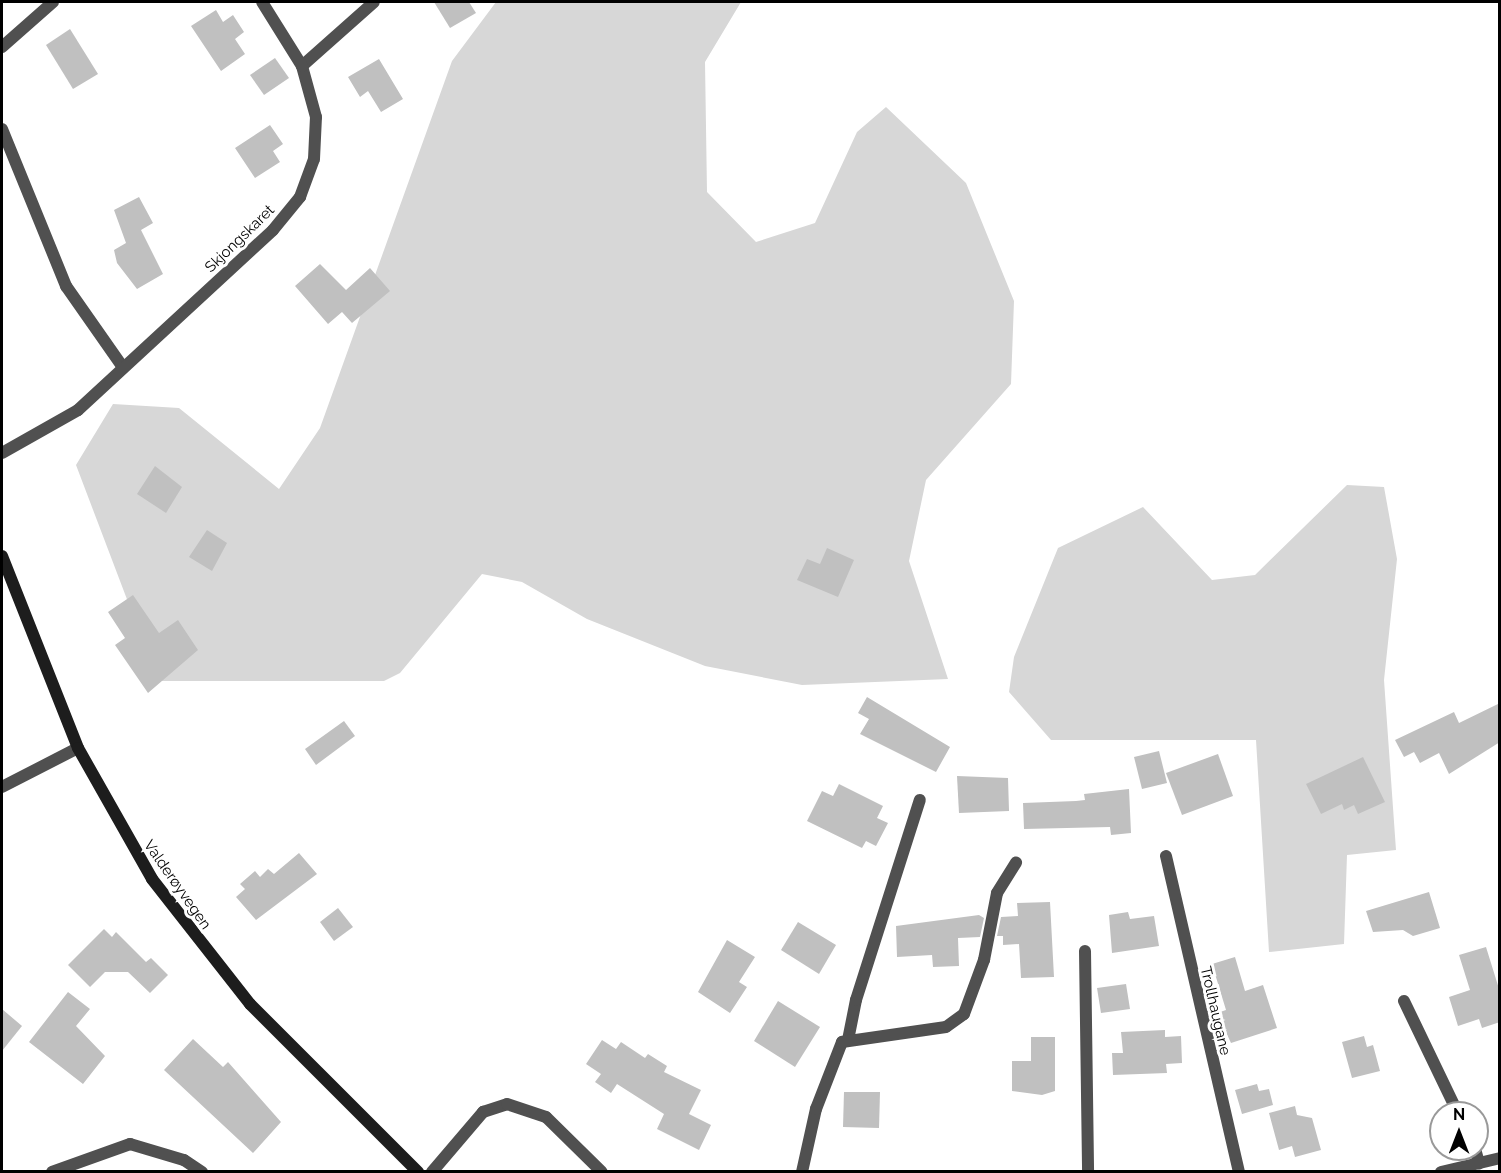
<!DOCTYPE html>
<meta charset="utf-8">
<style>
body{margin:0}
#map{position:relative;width:1501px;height:1173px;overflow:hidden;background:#fff;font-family:Raleway,sans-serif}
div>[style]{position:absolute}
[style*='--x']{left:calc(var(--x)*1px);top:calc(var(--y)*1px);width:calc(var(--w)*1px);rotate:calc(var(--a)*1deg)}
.green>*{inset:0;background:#d7d7d7}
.building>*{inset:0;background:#c0c0c0}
.minor>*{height:12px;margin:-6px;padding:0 6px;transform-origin:6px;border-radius:6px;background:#505050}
.secondary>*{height:12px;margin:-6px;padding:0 6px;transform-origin:6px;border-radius:6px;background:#1d1d1d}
span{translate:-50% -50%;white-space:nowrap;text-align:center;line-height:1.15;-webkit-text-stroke:6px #fff;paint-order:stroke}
.street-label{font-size:15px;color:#000}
.frame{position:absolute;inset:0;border:3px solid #000;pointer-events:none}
.north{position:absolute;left:1429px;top:1101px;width:60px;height:60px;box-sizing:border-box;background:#fff;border:2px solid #999;border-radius:50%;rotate:0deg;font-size:16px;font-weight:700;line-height:24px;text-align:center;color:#000}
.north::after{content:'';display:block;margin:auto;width:21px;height:27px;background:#000;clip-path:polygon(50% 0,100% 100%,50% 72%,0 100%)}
</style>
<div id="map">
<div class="green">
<i style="clip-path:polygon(496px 2px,741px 2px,705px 62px,707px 192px,756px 242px,815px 223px,857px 132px,886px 107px,966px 183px,1014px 301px,1011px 384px,926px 480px,909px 561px,948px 679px,802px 685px,705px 666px,587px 619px,522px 582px,482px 574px,400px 673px,384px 681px,158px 681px,76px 465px,113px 404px,179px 408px,279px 489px,320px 428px,452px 61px)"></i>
<i style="clip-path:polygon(1347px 485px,1384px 487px,1397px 559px,1384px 680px,1396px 850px,1347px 855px,1344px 944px,1269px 952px,1256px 740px,1051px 740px,1009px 692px,1014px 657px,1058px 548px,1143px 507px,1212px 580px,1255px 575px)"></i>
</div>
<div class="building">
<i style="clip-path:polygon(434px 2px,469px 2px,476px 13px,450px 28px)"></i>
<i style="clip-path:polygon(216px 10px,223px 22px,233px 15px,244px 32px,235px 39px,245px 54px,221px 71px,191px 26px)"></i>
<i style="clip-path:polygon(70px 29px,98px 74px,73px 89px,46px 45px)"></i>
<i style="clip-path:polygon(275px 58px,289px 78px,264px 95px,250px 75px)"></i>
<i style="clip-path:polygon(379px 59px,403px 99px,381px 112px,368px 91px,360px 97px,348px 77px)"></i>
<i style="clip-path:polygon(270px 125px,283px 144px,273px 151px,280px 162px,255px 178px,235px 148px)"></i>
<i style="clip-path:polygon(139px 197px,153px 223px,141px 230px,163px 274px,137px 289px,117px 263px,114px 250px,126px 243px,114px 210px)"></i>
<i style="clip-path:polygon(320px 264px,346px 290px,370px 268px,390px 291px,352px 323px,342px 312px,328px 324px,295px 286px)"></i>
<i style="clip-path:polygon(155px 466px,182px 487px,166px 513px,137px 494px)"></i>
<i style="clip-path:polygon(207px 530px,227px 543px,212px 571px,189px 557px)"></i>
<i style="clip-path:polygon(827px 548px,854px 560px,838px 597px,797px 580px,807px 559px,820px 564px)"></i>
<i style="clip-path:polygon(133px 595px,159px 633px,178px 620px,198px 650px,148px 693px,115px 645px,125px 638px,108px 612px)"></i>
<i style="clip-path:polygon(867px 697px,950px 747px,936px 772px,860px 734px,869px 719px,858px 713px)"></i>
<i style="clip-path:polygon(1500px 703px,1500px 742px,1449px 774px,1439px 753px,1420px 763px,1414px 752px,1404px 757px,1395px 740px,1454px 712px,1459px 723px)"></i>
<i style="clip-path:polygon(344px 721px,355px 736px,316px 765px,305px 749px)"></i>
<i style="clip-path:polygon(1159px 751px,1167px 783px,1142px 789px,1134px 757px)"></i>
<i style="clip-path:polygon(1218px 754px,1233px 796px,1182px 815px,1166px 773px)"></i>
<i style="clip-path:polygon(1363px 757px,1385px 802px,1358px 814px,1354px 805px,1344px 810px,1342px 804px,1321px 814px,1306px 784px)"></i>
<i style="clip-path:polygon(957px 776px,1008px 778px,1009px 811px,959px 813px)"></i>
<i style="clip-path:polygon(839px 784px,883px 806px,877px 818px,888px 823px,876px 846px,866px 841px,862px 848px,807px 821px,822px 791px,833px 796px)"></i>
<i style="clip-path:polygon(1129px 789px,1131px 833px,1111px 835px,1110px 827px,1024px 829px,1023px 803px,1076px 801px,1085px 800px,1084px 794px)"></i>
<i style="clip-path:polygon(299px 853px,317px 874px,256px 920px,236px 897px,245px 889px,240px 884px,255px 871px,260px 877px,268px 869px,274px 874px)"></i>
<i style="clip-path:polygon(1429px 892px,1440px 928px,1413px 936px,1403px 930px,1373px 932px,1366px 911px)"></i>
<i style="clip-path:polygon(1050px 902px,1054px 977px,1021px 978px,1019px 944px,1003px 945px,1003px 936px,997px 936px,1001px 917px,1018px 916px,1017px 903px)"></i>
<i style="clip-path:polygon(338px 908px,353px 927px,334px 941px,320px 922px)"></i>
<i style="clip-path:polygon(1128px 912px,1130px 919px,1154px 916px,1159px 946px,1112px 953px,1109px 915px)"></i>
<i style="clip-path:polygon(979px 915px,984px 918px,980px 937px,958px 938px,959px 966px,933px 967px,932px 955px,897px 957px,896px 926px)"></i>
<i style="clip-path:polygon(798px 922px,836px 945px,819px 974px,781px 950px)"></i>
<i style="clip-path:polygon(104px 929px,112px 937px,116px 932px,146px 962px,151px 958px,168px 975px,150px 993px,128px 972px,105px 972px,90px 987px,68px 965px)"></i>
<i style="clip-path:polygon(727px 940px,755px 957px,739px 982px,747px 987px,730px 1013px,698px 992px)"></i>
<i style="clip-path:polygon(1486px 947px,1500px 992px,1500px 1022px,1482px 1028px,1479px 1019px,1458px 1026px,1449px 997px,1470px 990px,1459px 955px)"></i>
<i style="clip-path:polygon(1235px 957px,1245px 991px,1263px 985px,1277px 1028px,1231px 1043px,1217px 1013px,1226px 1010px,1212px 964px)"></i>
<i style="clip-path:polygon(1126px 984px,1130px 1009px,1101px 1013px,1097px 988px)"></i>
<i style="clip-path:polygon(68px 992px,90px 1009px,76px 1026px,105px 1056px,83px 1084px,29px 1042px)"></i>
<i style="clip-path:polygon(778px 1001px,820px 1027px,795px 1067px,754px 1041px)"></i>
<i style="clip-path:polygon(2px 1009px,22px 1026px,2px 1051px)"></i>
<i style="clip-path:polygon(1165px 1030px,1165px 1037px,1181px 1036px,1182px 1063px,1166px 1064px,1167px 1073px,1113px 1075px,1112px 1053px,1123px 1053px,1121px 1032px)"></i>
<i style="clip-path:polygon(1364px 1036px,1367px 1047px,1373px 1045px,1380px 1071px,1352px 1078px,1342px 1042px)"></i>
<i style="clip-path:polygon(1031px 1037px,1055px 1037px,1055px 1091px,1042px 1095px,1012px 1091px,1012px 1061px,1031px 1061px)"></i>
<i style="clip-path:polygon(193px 1039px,223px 1067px,228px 1062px,281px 1122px,253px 1153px,164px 1070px)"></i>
<i style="clip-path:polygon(602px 1040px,616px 1049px,621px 1042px,645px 1058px,648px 1054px,667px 1066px,664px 1072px,701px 1090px,689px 1114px,711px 1125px,699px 1150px,657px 1129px,664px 1114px,617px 1084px,611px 1093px,595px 1082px,601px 1074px,586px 1064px)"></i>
<i style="clip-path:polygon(1257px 1084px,1259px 1091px,1269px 1089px,1273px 1105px,1242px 1114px,1235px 1090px)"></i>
<i style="clip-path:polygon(844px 1092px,880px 1092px,879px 1128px,843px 1127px)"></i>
<i style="clip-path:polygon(1295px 1106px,1297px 1115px,1312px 1118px,1321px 1150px,1295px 1157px,1292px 1146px,1279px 1150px,1269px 1113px)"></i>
</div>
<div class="minor">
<i style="--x:2;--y:47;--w:68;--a:-41.4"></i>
<i style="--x:302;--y:66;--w:96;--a:-41.6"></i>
<i style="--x:2;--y:129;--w:170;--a:67.8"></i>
<i style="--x:66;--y:286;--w:98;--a:55"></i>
<i style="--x:2;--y:453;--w:87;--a:-29.5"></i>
<i style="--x:78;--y:410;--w:265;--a:-42.7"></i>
<i style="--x:273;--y:230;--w:43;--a:-50.7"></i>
<i style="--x:300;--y:197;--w:40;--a:-69.8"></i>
<i style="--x:314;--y:159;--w:42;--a:-87.3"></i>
<i style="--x:316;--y:117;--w:53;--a:-105.4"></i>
<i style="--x:302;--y:66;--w:75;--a:-122"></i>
<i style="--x:2;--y:787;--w:85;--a:-27.2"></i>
<i style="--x:1166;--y:856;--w:324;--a:77"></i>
<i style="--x:1085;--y:951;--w:221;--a:89.2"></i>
<i style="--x:1404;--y:1001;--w:124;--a:64.3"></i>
<i style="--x:848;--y:1040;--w:41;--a:-78.7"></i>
<i style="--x:856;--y:1000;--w:210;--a:-72.3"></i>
<i style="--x:1475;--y:1149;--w:15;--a:74"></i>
<i style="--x:52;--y:1172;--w:83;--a:-19.7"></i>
<i style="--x:130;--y:1144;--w:56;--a:16.5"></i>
<i style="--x:184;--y:1160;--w:22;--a:34"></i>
<i style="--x:432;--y:1172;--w:79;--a:-49.6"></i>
<i style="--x:483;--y:1112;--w:25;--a:-18"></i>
<i style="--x:507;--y:1104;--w:41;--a:18.4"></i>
<i style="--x:546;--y:1117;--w:78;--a:44.5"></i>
<i style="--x:802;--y:1172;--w:65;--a:-77.5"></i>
<i style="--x:816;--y:1109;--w:72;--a:-68.8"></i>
<i style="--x:842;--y:1042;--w:105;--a:-8.2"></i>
<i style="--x:946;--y:1027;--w:22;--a:-36"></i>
<i style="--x:964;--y:1014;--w:58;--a:-69.7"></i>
<i style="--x:984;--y:960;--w:68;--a:-79"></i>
<i style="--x:997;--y:893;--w:36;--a:-58"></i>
<i style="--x:1441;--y:1172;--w:61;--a:-13.3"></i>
</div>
<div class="secondary">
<i style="--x:2;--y:556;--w:206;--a:68.4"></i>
<i style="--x:78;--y:748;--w:150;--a:60.5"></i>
<i style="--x:152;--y:879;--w:159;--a:51.9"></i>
<i style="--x:250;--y:1004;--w:238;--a:45"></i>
</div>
<div class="street-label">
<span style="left:240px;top:239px;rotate:-44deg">Skjongskaret</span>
<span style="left:177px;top:885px;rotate:55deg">Valderøyvegen</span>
<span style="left:1215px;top:1011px;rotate:77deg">Trollhaugane</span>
</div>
<div class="frame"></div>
<div class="north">N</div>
</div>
